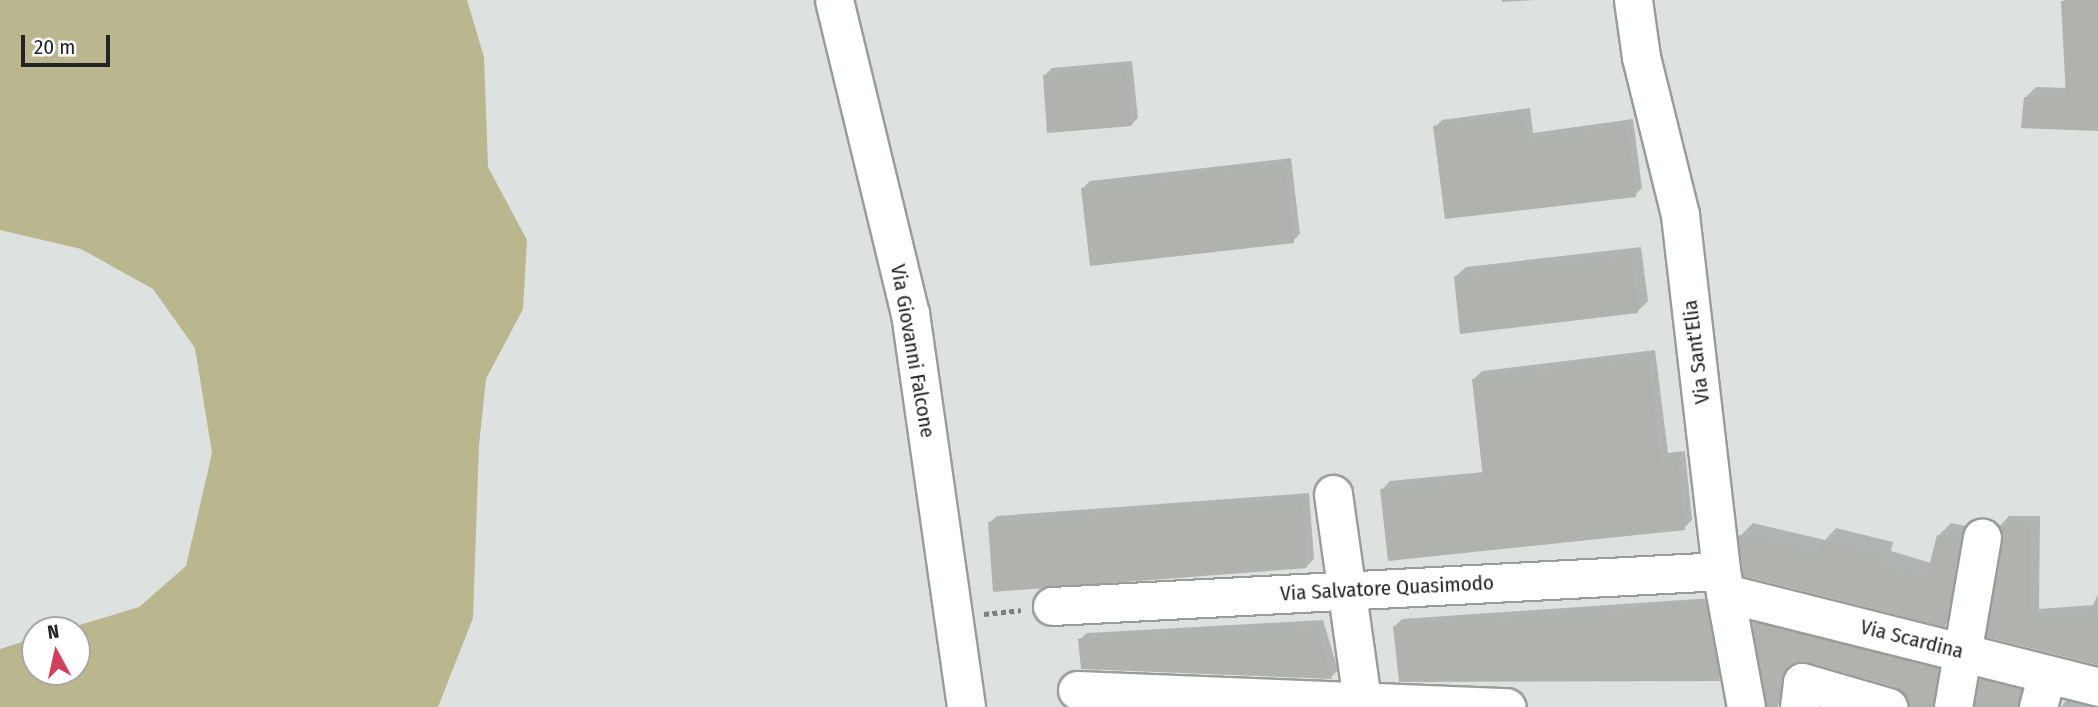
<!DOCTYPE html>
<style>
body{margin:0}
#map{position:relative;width:2098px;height:707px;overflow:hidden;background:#dde1df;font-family:"Fira Sans Condensed",sans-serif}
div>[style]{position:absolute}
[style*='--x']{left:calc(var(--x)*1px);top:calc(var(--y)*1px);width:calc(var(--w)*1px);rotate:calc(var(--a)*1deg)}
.green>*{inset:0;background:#bab78f}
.shadow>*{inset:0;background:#0003}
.building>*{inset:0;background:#b0b2ae}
.path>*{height:4.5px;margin-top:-2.25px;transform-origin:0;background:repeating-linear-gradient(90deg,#7b7e7c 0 5px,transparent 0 8.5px)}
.roads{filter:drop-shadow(2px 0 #989d9a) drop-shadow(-2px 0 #989d9a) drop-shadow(0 2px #989d9a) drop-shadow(0 -2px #989d9a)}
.minor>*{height:37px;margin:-18.5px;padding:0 18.5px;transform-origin:18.5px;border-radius:18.5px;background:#fff}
span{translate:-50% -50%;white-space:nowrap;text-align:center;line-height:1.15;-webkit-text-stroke:5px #fff;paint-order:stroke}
.street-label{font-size:21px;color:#232524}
.north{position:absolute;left:21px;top:616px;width:70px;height:70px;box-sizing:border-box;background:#fff;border:2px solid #a7a8a7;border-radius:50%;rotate:352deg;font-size:19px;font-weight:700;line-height:28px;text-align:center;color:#232524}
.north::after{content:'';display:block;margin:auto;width:24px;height:32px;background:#d1415e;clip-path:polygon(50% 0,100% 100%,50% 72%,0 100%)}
.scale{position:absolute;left:21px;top:35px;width:89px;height:32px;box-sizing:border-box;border:4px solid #232524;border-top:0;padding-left:9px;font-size:21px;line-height:24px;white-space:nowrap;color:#232524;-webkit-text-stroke:5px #fff;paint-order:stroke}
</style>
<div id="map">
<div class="green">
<i style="clip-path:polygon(0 0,467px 0,484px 57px,488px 167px,527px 240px,523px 309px,486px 379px,479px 445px,473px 618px,438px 707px,0 707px,0 649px,35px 638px,35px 672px,77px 672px,77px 630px,63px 630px,139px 607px,186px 566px,212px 453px,195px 348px,153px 289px,81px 249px,0 230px)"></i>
</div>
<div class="shadow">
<i style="clip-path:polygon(1502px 0,1536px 0,1502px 2px)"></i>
<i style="clip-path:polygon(2064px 0,2098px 0,2098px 129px,2025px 98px,2036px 87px,2067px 88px)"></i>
<i style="clip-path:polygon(1132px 61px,1138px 118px,1131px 125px,1045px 75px,1052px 68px)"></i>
<i style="clip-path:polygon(1530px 108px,1533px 133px,1633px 119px,1642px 188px,1635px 195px,1435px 127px,1442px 120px)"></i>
<i style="clip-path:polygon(1291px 158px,1300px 234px,1293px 241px,1083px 188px,1090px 181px)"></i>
<i style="clip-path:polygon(1641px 247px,1648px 301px,1637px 312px,1455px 277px,1466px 267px)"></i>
<i style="clip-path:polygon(1655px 350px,1668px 453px,1685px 451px,1692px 520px,1684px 528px,1382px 490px,1390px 481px,1484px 472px,1473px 380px,1482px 371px)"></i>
<i style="clip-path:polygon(1309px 493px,1314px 559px,1307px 566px,989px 523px,997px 516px)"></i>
<i style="clip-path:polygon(2009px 516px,2040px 516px,2039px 609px,2093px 605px,2098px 594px,2098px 664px,1988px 636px,2004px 540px,2000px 526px)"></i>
<i style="clip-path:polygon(1753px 523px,1825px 540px,1836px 528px,1893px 542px,1891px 551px,1931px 563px,1938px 536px,1951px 523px,1972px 527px,1958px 612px,1945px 625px,1740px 536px)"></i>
<i style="clip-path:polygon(1712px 598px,1726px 672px,1719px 679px,1395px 626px,1402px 619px)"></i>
<i style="clip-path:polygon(1762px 613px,1947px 659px,1945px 707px,1909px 707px,1910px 702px,1895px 685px,1808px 660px,1792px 665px,1780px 679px,1754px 622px)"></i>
<i style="clip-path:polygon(1323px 620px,1338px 670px,1331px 677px,1079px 640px,1087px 633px)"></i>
<i style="clip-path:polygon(1990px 670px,2029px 680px,2030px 707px,1974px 707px,1981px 680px)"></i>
<i style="clip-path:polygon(2073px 691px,2098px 698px,2098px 707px,2061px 707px)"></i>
</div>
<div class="building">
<i style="clip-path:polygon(2098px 0,2098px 131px,2021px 128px,2024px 97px,2066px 98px,2061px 1px)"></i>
<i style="clip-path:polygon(1126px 68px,1132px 126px,1047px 133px,1043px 75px)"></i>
<i style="clip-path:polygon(1523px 114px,1526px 139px,1626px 125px,1636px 197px,1445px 219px,1433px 126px)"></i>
<i style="clip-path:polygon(1285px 164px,1294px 243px,1090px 266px,1081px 188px)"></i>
<i style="clip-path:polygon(1631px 256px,1638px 313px,1460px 334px,1454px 277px)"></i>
<i style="clip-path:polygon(1648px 358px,1660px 460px,1678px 458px,1685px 530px,1388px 561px,1380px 489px,1483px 478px,1472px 379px)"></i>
<i style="clip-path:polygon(1302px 499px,1307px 568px,993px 592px,988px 522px)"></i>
<i style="clip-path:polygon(1998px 525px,2031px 525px,2030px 617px,2098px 613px,2098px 665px,1986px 637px,2003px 541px)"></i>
<i style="clip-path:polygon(1738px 535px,1819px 554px,1821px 540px,1881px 555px,1879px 564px,1926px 578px,1937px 535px,1960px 540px,1945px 627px,1743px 576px)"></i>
<i style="clip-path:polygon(1706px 604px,1720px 681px,1399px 682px,1393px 626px)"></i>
<i style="clip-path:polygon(1752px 621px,1938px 668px,1933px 707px,1908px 707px,1904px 693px,1894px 687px,1807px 662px,1786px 668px,1778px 707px,1766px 707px)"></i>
<i style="clip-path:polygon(1316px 626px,1332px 679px,1081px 669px,1078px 639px)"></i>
<i style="clip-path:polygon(1979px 679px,2021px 689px,2018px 707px,1974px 707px)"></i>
</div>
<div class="path">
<i style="--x:984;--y:614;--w:37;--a:-6"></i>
</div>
<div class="roads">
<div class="minor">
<i style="--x:834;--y:0;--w:322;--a:76.4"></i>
<i style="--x:910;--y:313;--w:398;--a:81.9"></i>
<i style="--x:1633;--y:0;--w:58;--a:82"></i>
<i style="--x:1641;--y:57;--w:163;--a:76.1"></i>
<i style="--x:1680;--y:215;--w:358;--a:83.4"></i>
<i style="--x:1721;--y:571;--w:138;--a:79.6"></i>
<i style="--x:1333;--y:494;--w:215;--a:82"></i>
<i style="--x:1725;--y:593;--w:385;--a:14.1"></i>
<i style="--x:1052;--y:606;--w:670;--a:-2.99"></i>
<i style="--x:1077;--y:690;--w:430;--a:2.3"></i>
<i style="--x:1799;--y:707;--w:25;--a:-83"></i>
<i style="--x:1802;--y:682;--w:90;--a:16.2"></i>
<i style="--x:1953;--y:707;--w:172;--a:-80.3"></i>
<i style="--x:2038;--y:707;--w:34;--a:-75"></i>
</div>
</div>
<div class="street-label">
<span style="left:913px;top:351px;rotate:80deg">Via Giovanni Falcone</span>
<span style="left:1696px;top:352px;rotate:-97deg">Via Sant'Elia</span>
<span style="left:1387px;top:588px;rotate:-3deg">Via Salvatore Quasimodo</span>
<span style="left:1912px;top:639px;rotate:14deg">Via Scardina</span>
</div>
<div class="north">N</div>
<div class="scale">20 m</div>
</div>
